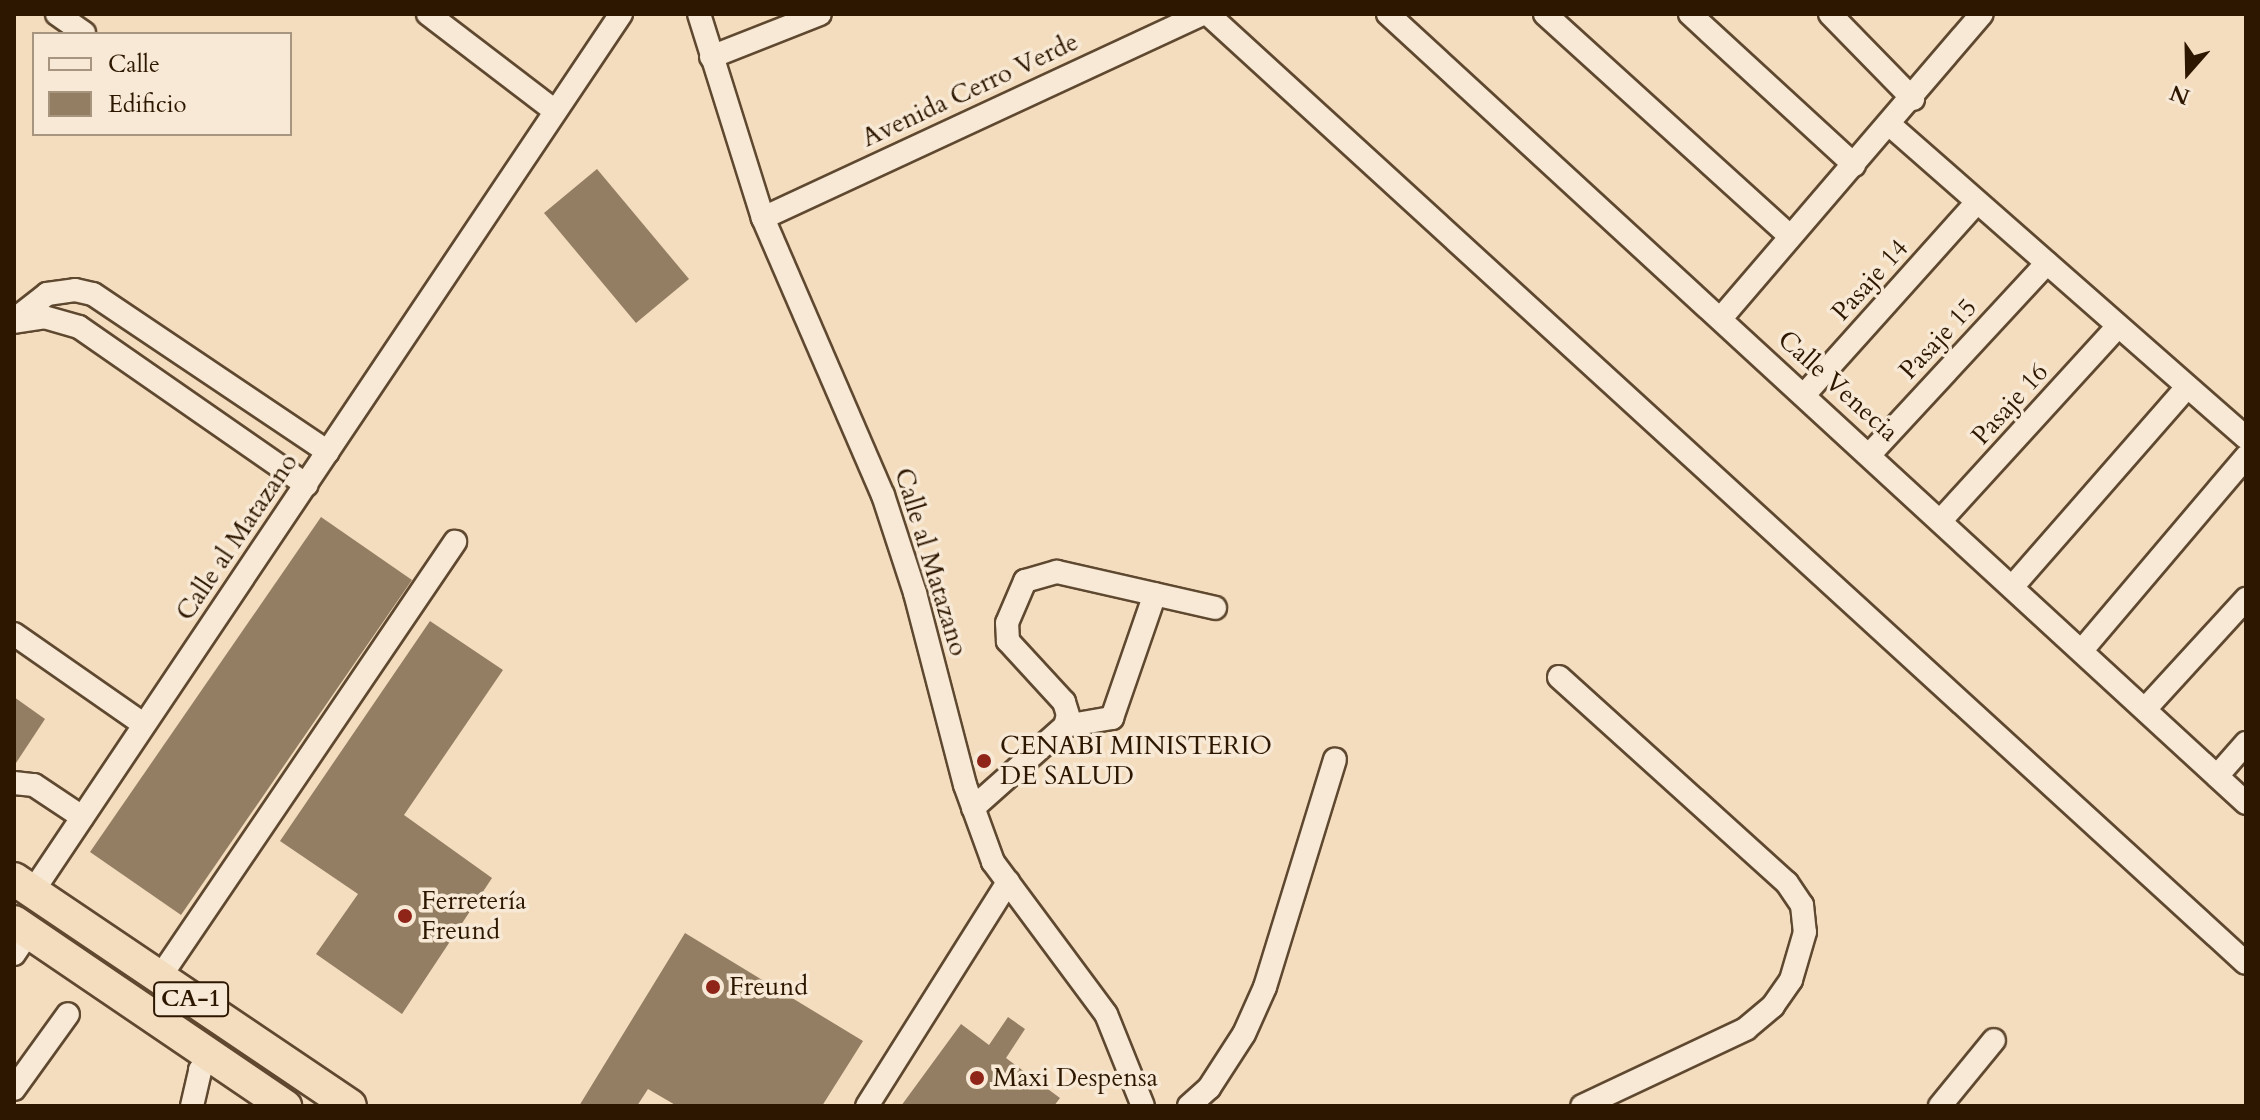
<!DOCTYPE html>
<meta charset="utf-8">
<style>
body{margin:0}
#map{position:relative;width:2260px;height:1120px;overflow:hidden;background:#f3ddbe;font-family:Cardo,serif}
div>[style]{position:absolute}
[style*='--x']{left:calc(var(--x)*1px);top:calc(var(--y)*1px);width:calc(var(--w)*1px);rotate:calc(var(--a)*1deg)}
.building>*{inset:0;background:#947e63}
.roads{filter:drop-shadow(2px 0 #5f4830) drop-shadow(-2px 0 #5f4830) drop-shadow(0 2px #5f4830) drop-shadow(0 -2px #5f4830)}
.minor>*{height:22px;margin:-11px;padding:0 11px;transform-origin:11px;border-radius:11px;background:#f7e9d5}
.highway>*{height:32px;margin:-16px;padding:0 16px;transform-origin:16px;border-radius:16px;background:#f3ddbe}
.dots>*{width:22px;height:22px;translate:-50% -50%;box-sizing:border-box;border:4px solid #f7e9d5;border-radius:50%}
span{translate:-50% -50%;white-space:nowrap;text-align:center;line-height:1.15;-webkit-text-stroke:7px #f7e9d5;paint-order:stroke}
.shield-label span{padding:2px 6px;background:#f7e9d5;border:2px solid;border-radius:6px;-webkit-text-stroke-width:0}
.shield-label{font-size:24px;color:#2e1700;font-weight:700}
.street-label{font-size:26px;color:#2e1700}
.poi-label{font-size:26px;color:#2e1700}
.left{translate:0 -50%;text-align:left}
.frame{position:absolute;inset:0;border:16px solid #2e1700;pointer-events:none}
.legend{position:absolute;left:32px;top:32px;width:260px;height:104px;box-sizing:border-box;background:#f7e9d5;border:2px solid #a79580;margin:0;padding:10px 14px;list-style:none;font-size:24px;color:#2e1700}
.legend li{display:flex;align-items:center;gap:16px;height:40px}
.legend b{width:40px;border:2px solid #a79580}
.north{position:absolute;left:2148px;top:32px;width:80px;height:80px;-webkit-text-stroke:6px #f7e9d5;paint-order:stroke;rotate:200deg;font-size:22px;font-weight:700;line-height:32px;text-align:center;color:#2e1700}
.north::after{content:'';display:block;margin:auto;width:28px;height:36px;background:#2e1700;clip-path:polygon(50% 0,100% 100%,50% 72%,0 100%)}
</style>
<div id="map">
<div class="building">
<i style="clip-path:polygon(597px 169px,689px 279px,636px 323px,544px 213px)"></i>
<i style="clip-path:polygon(321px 517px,412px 580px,181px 915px,90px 852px)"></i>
<i style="clip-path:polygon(430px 621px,503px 670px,404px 815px,492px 878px,402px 1014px,316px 954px,358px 894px,280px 841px)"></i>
<i style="clip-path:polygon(14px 697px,45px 719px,14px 766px)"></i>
<i style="clip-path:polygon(685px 933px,863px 1041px,822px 1106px,677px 1106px,648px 1089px,637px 1106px,579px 1106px)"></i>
<i style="clip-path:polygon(1008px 1017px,1025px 1029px,1006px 1058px,1060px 1098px,1054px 1106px,901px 1106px,961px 1024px,989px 1045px)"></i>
</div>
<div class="roads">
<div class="minor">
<i style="--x:57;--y:14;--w:33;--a:35"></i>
<i style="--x:428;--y:14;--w:160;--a:37.4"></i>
<i style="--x:699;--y:14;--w:214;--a:72.6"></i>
<i style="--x:763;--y:218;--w:302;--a:66.6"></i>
<i style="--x:883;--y:495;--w:103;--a:71.9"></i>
<i style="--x:915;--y:593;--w:198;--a:75.4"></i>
<i style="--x:965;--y:785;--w:82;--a:70"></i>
<i style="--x:993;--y:862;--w:189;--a:53.4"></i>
<i style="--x:1106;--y:1014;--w:99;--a:68.1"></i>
<i style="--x:1208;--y:14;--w:1406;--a:42.44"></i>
<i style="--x:1388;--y:14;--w:1166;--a:42.6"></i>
<i style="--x:1545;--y:14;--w:331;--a:42.2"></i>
<i style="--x:1690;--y:14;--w:223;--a:42.6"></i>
<i style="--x:1830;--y:14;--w:119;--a:45.7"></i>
<i style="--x:711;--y:57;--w:117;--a:-21.5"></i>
<i style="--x:1890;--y:125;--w:474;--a:41.3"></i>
<i style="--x:763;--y:218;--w:484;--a:-24.9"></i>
<i style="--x:1722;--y:317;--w:399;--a:-49.4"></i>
<i style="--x:14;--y:320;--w:42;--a:-38.2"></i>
<i style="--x:47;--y:294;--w:28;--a:-8"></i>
<i style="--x:75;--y:290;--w:18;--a:13"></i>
<i style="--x:93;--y:294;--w:283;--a:33.9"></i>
<i style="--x:14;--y:322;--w:30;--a:-9"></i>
<i style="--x:44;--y:317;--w:36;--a:16"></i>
<i style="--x:79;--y:327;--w:277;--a:34.8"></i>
<i style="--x:1804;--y:395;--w:259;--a:-48.1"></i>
<i style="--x:1871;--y:453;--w:259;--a:-47.2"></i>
<i style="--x:1942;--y:519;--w:261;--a:-47.6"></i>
<i style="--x:2013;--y:586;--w:264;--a:-48.8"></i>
<i style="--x:14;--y:634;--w:157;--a:34.9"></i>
<i style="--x:2083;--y:649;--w:252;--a:-49.7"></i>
<i style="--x:1559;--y:677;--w:307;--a:42.1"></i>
<i style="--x:1787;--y:883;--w:27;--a:56"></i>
<i style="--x:1802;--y:905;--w:27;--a:84"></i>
<i style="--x:1805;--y:932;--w:50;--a:106.3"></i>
<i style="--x:1791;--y:980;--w:32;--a:125"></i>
<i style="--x:1773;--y:1006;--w:35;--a:140"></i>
<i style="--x:1746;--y:1029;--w:181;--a:154.8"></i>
<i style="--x:2147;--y:707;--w:147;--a:-47.5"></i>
<i style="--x:1065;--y:726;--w:48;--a:-9.7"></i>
<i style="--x:1112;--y:718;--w:131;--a:-70.9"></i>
<i style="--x:2217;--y:776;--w:44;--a:-48.7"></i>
<i style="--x:14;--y:783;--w:20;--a:6"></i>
<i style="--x:34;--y:785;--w:58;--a:33.7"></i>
<i style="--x:973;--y:808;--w:123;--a:-41.7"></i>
<i style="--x:1065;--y:726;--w:11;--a:-75"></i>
<i style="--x:1068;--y:715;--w:14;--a:-107"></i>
<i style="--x:1064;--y:702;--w:83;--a:-132.6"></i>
<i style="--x:1008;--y:641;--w:18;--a:-93"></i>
<i style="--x:1007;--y:623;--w:46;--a:-66.8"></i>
<i style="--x:1025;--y:581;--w:33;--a:-16"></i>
<i style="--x:1057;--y:572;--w:162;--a:12.8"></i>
<i style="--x:33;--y:891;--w:1056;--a:-56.16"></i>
<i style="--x:14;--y:954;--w:27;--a:-56"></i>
<i style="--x:160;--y:977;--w:526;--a:-55.86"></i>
<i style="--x:14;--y:1089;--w:92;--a:-54.2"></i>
<i style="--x:192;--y:1106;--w:37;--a:-77"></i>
<i style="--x:200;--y:1070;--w:18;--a:-52"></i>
<i style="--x:867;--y:1106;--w:265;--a:-57.8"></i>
<i style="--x:1189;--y:1106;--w:27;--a:-42"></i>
<i style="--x:1209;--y:1088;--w:64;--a:-57.1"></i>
<i style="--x:1244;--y:1034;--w:51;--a:-65.9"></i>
<i style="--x:1265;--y:987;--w:238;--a:-72.9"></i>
<i style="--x:1940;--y:1106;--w:85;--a:-50.7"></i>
</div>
<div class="highway">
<i style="--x:14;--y:879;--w:405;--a:34"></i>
<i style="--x:14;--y:922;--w:328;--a:34.2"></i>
</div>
</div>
<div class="dots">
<i style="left:984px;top:761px;background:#8f2418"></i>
<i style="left:405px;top:916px;background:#8f2418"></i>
<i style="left:713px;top:987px;background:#8f2418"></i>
<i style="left:977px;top:1078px;background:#8f2418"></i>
</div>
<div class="shield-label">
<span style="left:191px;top:999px">CA-1</span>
</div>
<div class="street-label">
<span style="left:970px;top:90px;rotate:-25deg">Avenida Cerro Verde</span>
<span style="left:1870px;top:280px;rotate:-48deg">Pasaje 14</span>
<span style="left:1938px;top:339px;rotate:-47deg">Pasaje 15</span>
<span style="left:1838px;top:386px;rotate:42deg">Calle Venecia</span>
<span style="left:2010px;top:404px;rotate:-48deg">Pasaje 16</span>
<span style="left:237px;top:537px;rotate:-56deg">Calle al Matazano</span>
<span style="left:931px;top:562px;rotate:73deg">Calle al Matazano</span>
</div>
<div class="poi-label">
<span class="left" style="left:1000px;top:761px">CENABI MINISTERIO<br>DE SALUD</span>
<span class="left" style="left:421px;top:916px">Ferretería<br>Freund</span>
<span class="left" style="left:729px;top:987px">Freund</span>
<span class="left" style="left:993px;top:1078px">Maxi Despensa</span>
</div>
<div class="frame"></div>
<ul class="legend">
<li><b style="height:10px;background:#f7e9d5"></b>Calle</li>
<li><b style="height:22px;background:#947e63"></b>Edificio</li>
</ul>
<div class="north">N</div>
</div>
